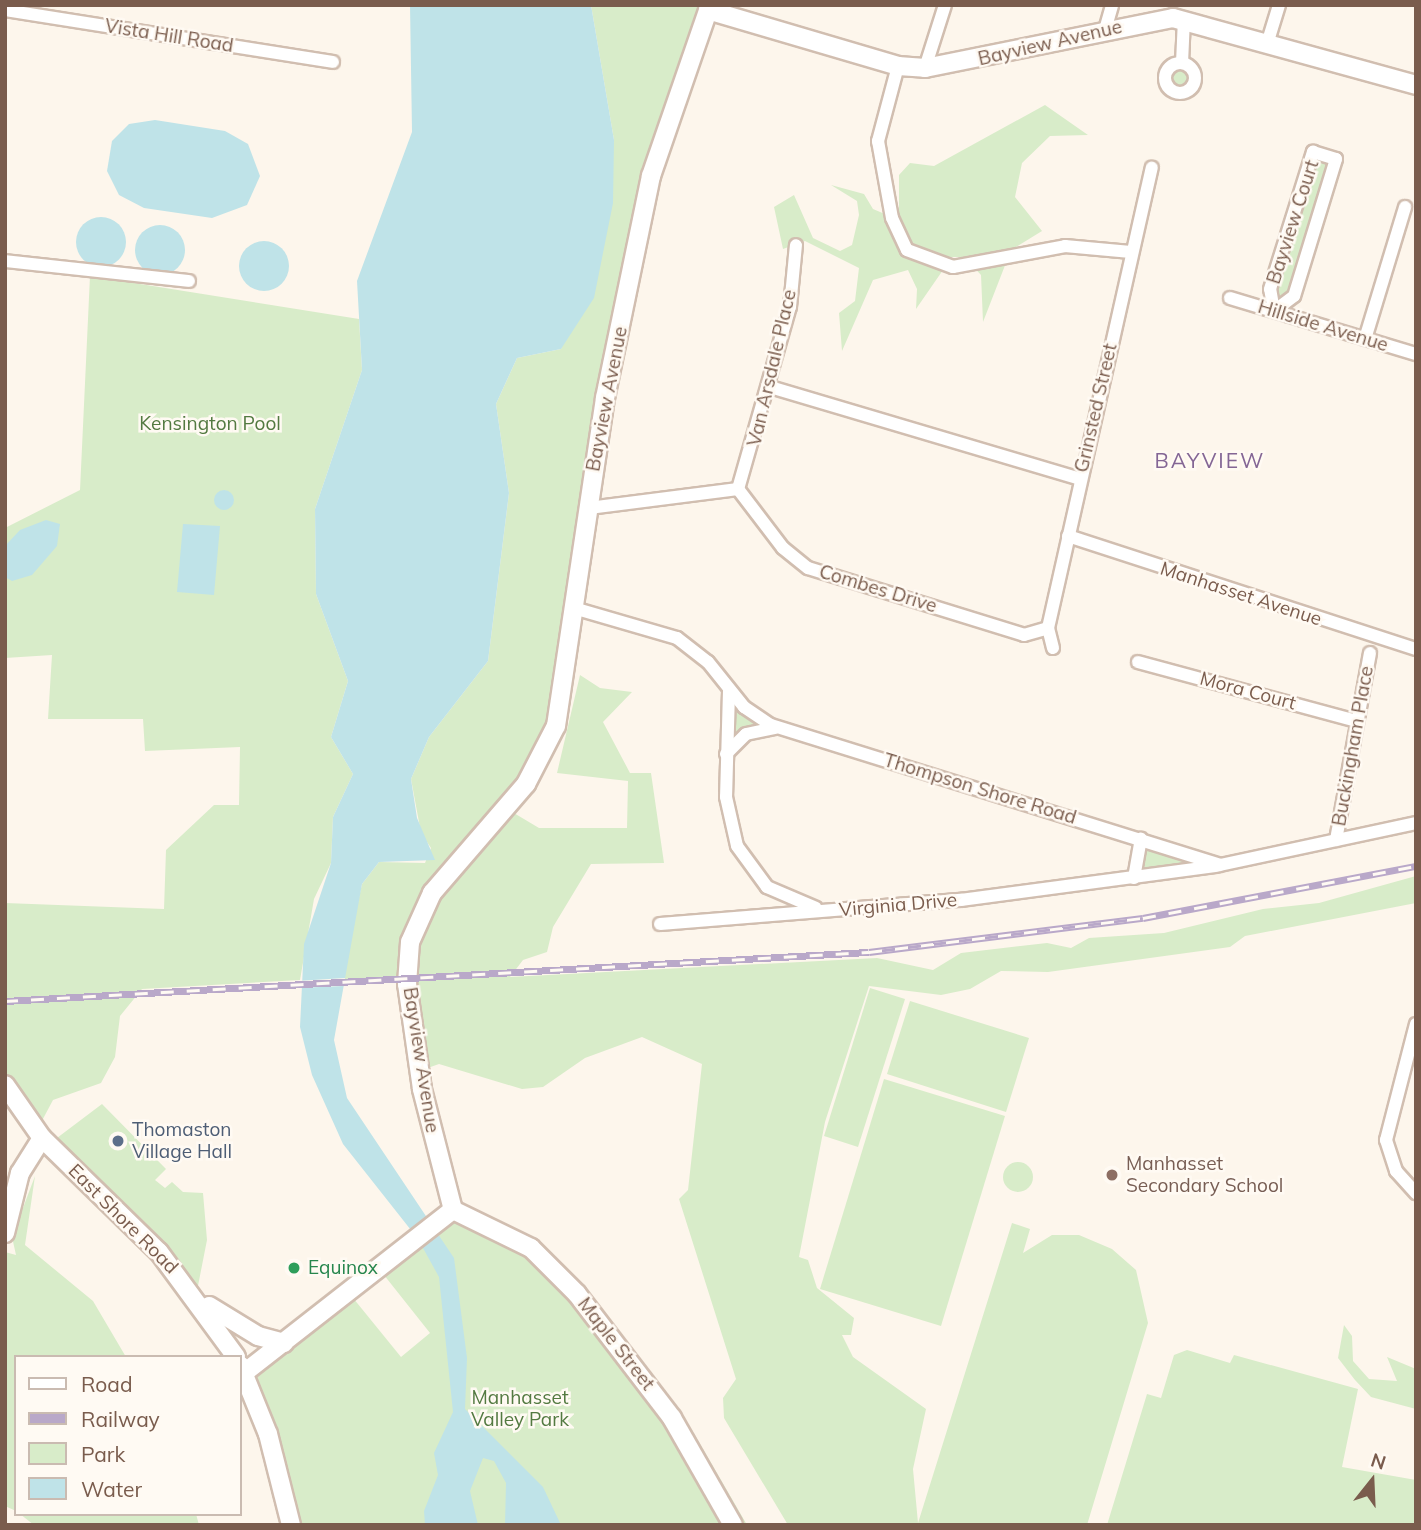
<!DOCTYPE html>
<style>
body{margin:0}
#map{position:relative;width:1421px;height:1530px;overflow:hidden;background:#fdf6ec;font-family:Mulish,sans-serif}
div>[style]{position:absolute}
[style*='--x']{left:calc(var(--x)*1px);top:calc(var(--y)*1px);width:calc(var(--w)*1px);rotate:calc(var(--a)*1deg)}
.green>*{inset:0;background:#d8ecc9}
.round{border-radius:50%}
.water>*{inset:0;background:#bfe3e8}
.pier>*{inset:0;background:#fdf6ec}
.roads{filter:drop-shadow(2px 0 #d1beb0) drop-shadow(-2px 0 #d1beb0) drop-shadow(0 2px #d1beb0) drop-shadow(0 -2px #d1beb0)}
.street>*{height:12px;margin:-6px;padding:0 6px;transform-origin:6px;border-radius:6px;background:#fff}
.street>.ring{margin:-6px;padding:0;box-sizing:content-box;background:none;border:12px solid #fff;border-radius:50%}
.secondary>*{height:18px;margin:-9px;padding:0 9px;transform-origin:9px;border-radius:9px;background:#fff}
.rail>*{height:7px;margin-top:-3.5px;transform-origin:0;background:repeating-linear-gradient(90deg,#fffaf3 0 13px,#b9a8c9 0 26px);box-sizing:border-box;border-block:2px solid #b9a8c9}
.dots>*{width:19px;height:19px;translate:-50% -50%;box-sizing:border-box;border:4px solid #fffaf3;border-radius:50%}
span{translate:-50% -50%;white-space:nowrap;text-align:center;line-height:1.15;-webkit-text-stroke:5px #fffaf3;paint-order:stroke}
.street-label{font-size:19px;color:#7a5c4d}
.park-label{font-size:19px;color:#537a41}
.service-label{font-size:19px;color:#4e5e75}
.left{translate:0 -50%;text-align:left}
.education-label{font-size:19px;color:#785e54}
.leisure-label{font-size:19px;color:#27864d}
.neighbourhood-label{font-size:21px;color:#846695;letter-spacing:2px}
.frame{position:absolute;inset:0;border:7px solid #7a5c4d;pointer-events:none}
.legend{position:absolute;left:14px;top:1355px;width:228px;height:161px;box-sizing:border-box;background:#fffaf3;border:2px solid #cabbb1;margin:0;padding:9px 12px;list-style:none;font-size:21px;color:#7a5c4d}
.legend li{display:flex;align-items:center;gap:14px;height:35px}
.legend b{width:35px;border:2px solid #cabbb1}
.north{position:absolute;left:1337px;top:1446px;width:70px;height:70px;-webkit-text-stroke:5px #fffaf3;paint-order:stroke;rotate:18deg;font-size:19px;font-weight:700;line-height:28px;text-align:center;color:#7a5c4d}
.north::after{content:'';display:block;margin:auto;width:24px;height:32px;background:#7a5c4d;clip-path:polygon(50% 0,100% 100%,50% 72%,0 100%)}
</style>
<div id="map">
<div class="green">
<i style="clip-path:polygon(591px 5px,709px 5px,651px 176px,564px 699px,507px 809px,539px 828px,627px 828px,628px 781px,557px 773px,580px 675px,600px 688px,632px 692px,603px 722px,630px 773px,651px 773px,664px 863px,591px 864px,553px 927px,547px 952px,523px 960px,510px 977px,877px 958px,933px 970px,961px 953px,1047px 943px,1071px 948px,1089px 938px,1164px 933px,1263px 909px,1319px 903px,1416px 876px,1416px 903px,1245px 936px,1230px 947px,1048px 972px,1001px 971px,970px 989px,941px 995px,869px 986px,825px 1122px,799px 1257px,808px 1260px,817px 1288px,854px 1318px,851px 1335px,842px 1335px,853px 1357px,926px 1409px,913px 1469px,918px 1523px,1012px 1223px,1030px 1229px,1023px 1253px,1052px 1235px,1079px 1235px,1112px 1249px,1136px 1270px,1148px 1323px,1087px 1525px,788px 1525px,724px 1418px,723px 1398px,736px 1379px,679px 1199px,688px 1190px,702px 1064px,642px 1037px,585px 1058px,543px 1087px,522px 1089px,439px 1064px,419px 1071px,407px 979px,340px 983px,362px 884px,379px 862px,425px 863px,431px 848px,421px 833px,411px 779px,429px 737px,488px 661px,509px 493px,496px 404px,517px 358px,561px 349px,614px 140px)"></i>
<i class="round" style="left:1165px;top:63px;width:30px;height:30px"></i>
<i style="clip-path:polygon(1045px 105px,1088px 135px,1050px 136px,1022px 163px,1015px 197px,1042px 231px,1011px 250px,983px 322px,981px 275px,964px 257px,952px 257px,916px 309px,917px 289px,908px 270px,873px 280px,842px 351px,839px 313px,855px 301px,859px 268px,805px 241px,783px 249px,774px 207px,794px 195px,813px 238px,840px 251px,852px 245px,859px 215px,857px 201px,831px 185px,864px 194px,873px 209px,899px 220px,899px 175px,910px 163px,934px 166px)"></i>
<i style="clip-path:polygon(1313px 152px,1336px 159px,1294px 296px,1274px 311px,1270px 289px)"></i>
<i style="clip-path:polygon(90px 276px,359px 319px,362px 370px,315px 509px,316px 594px,348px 681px,331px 737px,353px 774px,333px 817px,331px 863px,314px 899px,300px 980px,142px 989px,120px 1016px,115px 1057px,101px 1083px,53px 1100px,36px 1132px,5px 1085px,5px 903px,164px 909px,166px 850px,214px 805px,239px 805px,240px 747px,145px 751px,143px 719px,48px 719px,52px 655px,5px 658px,5px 528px,80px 490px)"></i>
<i style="clip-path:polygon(729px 691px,771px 725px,733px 742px)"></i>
<i style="clip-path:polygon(1141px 839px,1220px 865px,1134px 878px)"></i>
<i style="clip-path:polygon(870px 988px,905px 999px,858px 1147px,824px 1136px)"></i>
<i style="clip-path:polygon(910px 1001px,1029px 1038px,1006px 1112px,887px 1074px)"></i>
<i style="clip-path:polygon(884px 1079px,1005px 1116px,941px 1326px,820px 1289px)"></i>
<i style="clip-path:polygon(102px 1104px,166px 1169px,155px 1180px,165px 1188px,172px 1182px,183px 1192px,203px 1193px,207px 1240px,196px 1296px,49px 1144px)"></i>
<i class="round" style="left:1003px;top:1162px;width:30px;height:30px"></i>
<i style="clip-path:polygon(35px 1176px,25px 1245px,93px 1301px,126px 1357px,16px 1357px,16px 1511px,5px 1506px,5px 1252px,16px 1255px,12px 1237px)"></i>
<i style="clip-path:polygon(453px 1210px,514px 1238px,692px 1430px,747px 1525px,291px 1525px,244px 1373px,349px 1293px,401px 1357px,430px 1333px,380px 1270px)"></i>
<i style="clip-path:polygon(1344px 1325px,1352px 1336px,1353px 1361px,1369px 1379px,1397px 1381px,1387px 1357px,1416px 1369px,1416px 1409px,1371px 1397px,1355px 1380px,1338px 1358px)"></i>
<i style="clip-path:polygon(1187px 1350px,1230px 1363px,1234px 1355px,1358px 1389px,1342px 1467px,1416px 1480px,1416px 1525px,1107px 1525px,1147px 1394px,1161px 1398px,1174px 1355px)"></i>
<i style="clip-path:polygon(20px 1514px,196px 1514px,199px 1525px,34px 1525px)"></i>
</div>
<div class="water">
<i style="clip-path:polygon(410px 5px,591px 5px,614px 140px,613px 203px,594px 298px,561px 349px,517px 358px,496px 404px,509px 493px,488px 661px,429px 737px,411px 779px,417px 818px,435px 860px,379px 862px,362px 884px,334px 1040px,347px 1098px,454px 1258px,467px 1358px,465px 1409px,543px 1487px,561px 1525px,505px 1525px,506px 1483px,494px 1461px,483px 1458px,470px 1491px,478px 1525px,425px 1525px,424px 1511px,438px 1475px,434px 1453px,453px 1412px,439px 1277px,418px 1239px,343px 1144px,312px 1075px,300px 1027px,304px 944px,331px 863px,333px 817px,353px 774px,331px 737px,348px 681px,316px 594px,315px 509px,362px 370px,357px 281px,412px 132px)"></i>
<i style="clip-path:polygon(155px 120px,225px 131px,248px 144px,260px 176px,247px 205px,212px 218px,144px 208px,119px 195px,107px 171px,112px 141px,129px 124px)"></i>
<i class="round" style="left:76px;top:217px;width:50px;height:50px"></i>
<i class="round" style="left:135px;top:225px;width:50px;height:50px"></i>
<i class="round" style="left:239px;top:241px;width:50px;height:50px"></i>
<i class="round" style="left:214px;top:490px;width:20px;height:20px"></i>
<i style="clip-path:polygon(46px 520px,60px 524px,57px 546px,32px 575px,12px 581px,5px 577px,5px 546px,20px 530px)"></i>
<i style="clip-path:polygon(183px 524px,220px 526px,214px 595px,177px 592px)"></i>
</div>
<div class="pier">
<i style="clip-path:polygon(345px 978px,343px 986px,296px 988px,297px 981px)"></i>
</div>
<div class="roads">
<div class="street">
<i style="--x:5;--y:10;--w:332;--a:9"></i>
<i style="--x:1105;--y:30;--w:26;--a:-74"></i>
<i style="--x:1268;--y:41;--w:38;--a:-73"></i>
<i style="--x:1182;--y:63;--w:44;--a:-87.4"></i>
<i class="ring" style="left:1165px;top:63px;width:18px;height:18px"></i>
<i style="--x:898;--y:66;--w:78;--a:104.9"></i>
<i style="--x:878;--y:141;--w:78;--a:79.7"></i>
<i style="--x:892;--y:218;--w:35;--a:65"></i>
<i style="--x:907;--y:250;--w:49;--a:20.3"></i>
<i style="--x:953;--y:267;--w:114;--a:-10.6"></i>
<i style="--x:1065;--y:246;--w:66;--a:5.2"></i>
<i style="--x:925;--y:68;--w:66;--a:-72.4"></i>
<i style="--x:1313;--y:152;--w:24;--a:17"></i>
<i style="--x:1336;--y:159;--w:143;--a:107"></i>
<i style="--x:1294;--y:296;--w:25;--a:143"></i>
<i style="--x:1274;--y:311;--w:22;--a:-100"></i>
<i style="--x:1270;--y:289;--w:144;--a:-72.6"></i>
<i style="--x:5;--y:261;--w:185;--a:6.2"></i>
<i style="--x:1230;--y:298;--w:194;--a:16.8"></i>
<i style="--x:1365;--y:339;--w:138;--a:-73.1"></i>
<i style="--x:770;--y:387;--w:323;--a:16.5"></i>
<i style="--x:738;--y:489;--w:74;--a:52.7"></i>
<i style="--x:783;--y:548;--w:32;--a:39"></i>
<i style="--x:808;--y:568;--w:226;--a:17.2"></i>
<i style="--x:1024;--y:635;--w:25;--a:-16"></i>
<i style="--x:738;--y:489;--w:189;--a:-74.1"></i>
<i style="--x:790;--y:307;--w:62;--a:-84.5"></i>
<i style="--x:589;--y:508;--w:150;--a:-7.3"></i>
<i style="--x:1068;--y:536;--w:366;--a:18"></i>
<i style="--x:577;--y:609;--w:104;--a:16.2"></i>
<i style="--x:677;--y:638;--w:39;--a:38"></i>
<i style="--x:708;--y:662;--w:58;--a:51.3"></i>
<i style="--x:744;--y:707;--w:32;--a:34"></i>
<i style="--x:771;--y:725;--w:470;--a:17.3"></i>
<i style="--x:1220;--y:865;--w:200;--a:-12.1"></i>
<i style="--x:1053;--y:648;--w:21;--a:-104"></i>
<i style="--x:1048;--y:628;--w:472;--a:-77.3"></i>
<i style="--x:1138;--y:662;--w:227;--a:15.1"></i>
<i style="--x:729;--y:691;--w:106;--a:91.6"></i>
<i style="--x:726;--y:797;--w:50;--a:77.3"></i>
<i style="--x:737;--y:846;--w:51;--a:53.8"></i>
<i style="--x:767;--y:887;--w:53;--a:23.2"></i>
<i style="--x:726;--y:754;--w:28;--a:-45"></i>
<i style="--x:746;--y:734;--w:30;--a:-12"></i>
<i style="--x:1336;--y:840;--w:190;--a:-79.7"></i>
<i style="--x:1134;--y:878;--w:40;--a:-80"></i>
<i style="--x:660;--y:924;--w:302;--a:-4.6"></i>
<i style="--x:961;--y:900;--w:258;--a:-7.6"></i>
<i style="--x:1416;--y:1024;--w:120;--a:104.5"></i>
<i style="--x:1386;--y:1140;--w:33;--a:72"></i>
<i style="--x:1396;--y:1171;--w:30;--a:48"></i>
</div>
<div class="secondary">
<i style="--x:5;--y:1085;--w:65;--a:55.1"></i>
<i style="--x:42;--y:1138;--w:163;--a:44.3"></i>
<i style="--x:159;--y:1252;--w:130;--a:53.7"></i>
<i style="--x:453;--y:1210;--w:125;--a:-104.4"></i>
<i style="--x:422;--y:1089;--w:106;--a:-98.1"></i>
<i style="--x:407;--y:984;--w:42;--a:-85.9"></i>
<i style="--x:410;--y:942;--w:54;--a:-65.8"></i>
<i style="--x:432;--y:893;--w:144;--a:-49.2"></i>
<i style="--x:526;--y:784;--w:65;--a:-62.7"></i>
<i style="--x:556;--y:726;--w:332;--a:-81.5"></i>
<i style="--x:605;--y:398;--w:227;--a:-78.3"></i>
<i style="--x:651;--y:176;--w:176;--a:-71"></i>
<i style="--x:708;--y:10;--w:198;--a:16.4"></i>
<i style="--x:898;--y:66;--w:27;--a:4"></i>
<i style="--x:925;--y:68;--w:253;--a:-11.4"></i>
<i style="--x:1173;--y:18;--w:252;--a:15.4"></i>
<i style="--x:453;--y:1210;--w:87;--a:26"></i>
<i style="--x:531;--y:1248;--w:65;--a:45"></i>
<i style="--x:577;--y:1294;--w:156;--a:52.5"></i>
<i style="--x:672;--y:1418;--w:123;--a:60.3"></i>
<i style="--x:5;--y:1233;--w:62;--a:-76"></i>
<i style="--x:20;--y:1173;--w:41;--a:-57.8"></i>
<i style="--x:209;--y:1306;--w:57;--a:31.5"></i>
<i style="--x:258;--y:1336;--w:27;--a:15"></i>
<i style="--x:240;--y:1365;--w:74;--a:67.9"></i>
<i style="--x:268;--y:1434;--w:94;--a:75.8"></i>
<i style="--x:244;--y:1373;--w:265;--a:-38"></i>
</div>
</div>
<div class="rail">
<i style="--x:5;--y:1001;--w:865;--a:-3.25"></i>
<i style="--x:869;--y:952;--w:276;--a:-7.1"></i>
<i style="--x:1143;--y:918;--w:278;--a:-10.8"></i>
</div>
<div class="dots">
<i style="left:118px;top:1141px;background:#5c6f8a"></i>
<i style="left:1112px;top:1175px;background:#8d6e63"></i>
<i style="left:294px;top:1268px;background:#2e9e5b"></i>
</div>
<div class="street-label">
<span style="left:169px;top:36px;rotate:9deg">Vista Hill Road</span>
<span style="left:1050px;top:43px;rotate:-13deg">Bayview Avenue</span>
<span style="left:1293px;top:222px;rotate:-72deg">Bayview Court</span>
<span style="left:1323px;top:326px;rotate:17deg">Hillside Avenue</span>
<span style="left:772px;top:368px;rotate:-77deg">Van Arsdale Place</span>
<span style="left:607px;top:399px;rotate:-79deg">Bayview Avenue</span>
<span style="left:1096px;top:408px;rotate:-77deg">Grinsted Street</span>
<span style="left:878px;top:589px;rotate:17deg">Combes Drive</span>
<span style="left:1241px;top:594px;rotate:18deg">Manhasset Avenue</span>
<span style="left:1248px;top:691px;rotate:15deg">Mora Court</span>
<span style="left:1353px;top:746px;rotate:-80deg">Buckingham Place</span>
<span style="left:980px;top:789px;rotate:17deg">Thompson Shore Road</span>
<span style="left:898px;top:905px;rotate:-5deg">Virginia Drive</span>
<span style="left:421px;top:1060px;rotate:81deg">Bayview Avenue</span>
<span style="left:123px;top:1219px;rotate:45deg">East Shore Road</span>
<span style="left:616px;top:1344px;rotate:52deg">Maple Street</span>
</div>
<div class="park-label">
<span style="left:210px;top:424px">Kensington Pool</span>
<span style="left:520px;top:1409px">Manhasset<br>Valley Park</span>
</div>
<div class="service-label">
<span class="left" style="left:132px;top:1141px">Thomaston<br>Village Hall</span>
</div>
<div class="education-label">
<span class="left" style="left:1126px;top:1175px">Manhasset<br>Secondary School</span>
</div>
<div class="leisure-label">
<span class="left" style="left:308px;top:1268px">Equinox</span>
</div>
<div class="neighbourhood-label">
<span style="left:1210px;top:460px">BAYVIEW</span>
</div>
<div class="frame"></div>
<ul class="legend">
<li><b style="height:9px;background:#fff"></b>Road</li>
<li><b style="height:9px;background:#b9a8c9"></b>Railway</li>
<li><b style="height:19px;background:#d8ecc9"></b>Park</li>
<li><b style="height:19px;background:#bfe3e8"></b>Water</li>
</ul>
<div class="north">N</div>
</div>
